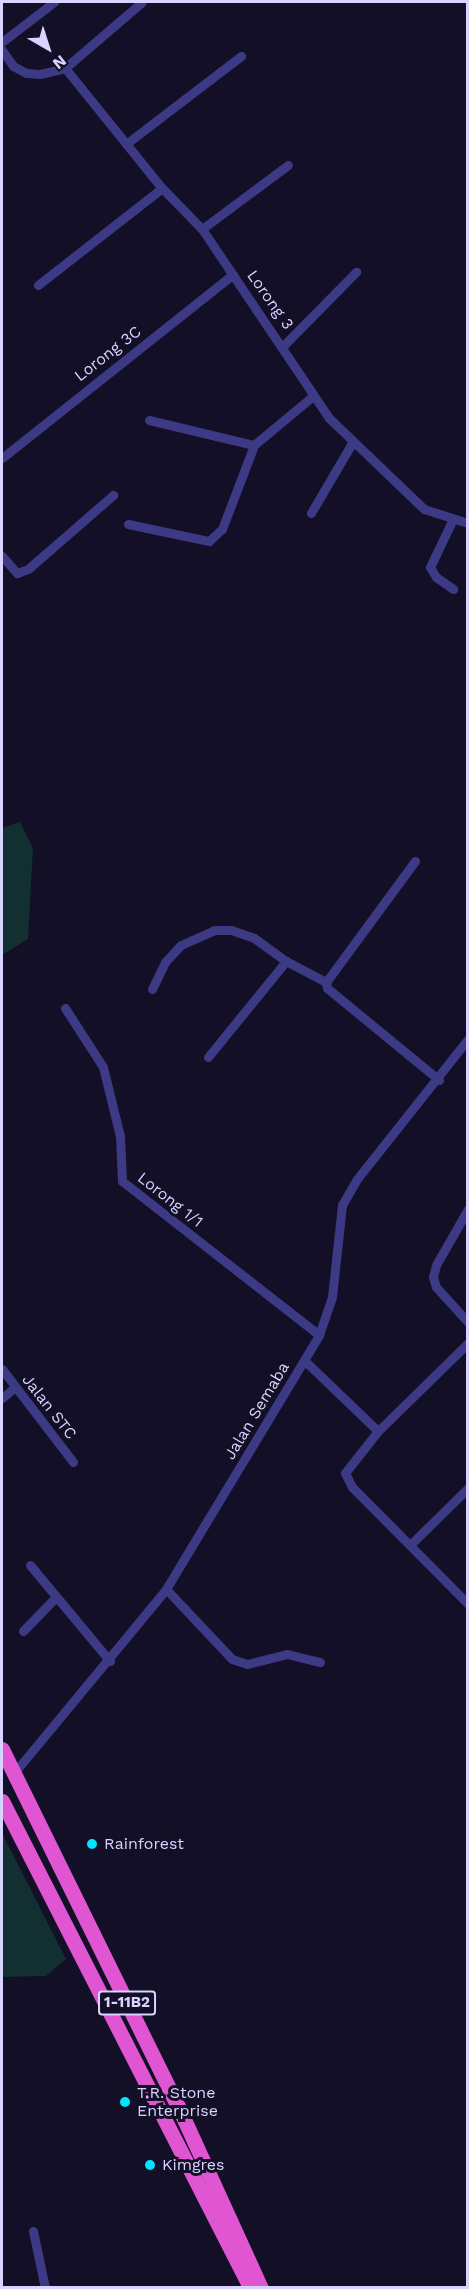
<!DOCTYPE html>
<style>
body{margin:0}
#map{position:relative;width:469px;height:2289px;overflow:hidden;background:#130f26;font-family:"Work Sans",sans-serif}
div>[style]{position:absolute}
[style*='--x']{left:calc(var(--x)*1px);top:calc(var(--y)*1px);width:calc(var(--w)*1px);rotate:calc(var(--a)*1deg)}
.green>*{inset:0;background:#12302f}
.minor>*{height:9px;margin:-4.5px;padding:0 4.5px;transform-origin:4.5px;border-radius:4.5px;background:#3d3a85}
.trunk>*{height:15px;margin:-7.5px;padding:0 7.5px;transform-origin:7.5px;border-radius:7.5px;background:#e055d1}
.dots>*{width:16px;height:16px;translate:-50% -50%;box-sizing:border-box;border:3px solid #130f26;border-radius:50%}
span{translate:-50% -50%;white-space:nowrap;text-align:center;line-height:1.15;-webkit-text-stroke:6px #130f26;paint-order:stroke}
.shield-label span{padding:2px 4px;background:#130f26;border:2px solid;border-radius:4px;-webkit-text-stroke-width:0}
.shield-label{font-size:15px;color:#d9d4ff;font-weight:700}
.street-label{font-size:16px;color:#d9d4ff}
.poi-label{font-size:16px;color:#d9d4ff}
.left{translate:0 -50%;text-align:left}
.frame{position:absolute;inset:0;border:3px solid #d9d4ff;pointer-events:none}
.north{position:absolute;left:18px;top:18px;width:60px;height:60px;-webkit-text-stroke:4px #130f26;paint-order:stroke;rotate:141deg;font-size:16px;font-weight:700;line-height:24px;text-align:center;color:#d9d4ff}
.north::after{content:'';display:block;margin:auto;width:21px;height:27px;background:#d9d4ff;clip-path:polygon(50% 0,100% 100%,50% 72%,0 100%)}
</style>
<div id="map">
<div class="green">
<i style="clip-path:polygon(20px 822px,33px 848px,28px 939px,2px 955px,2px 828px)"></i>
<i style="clip-path:polygon(2px 1833px,66px 1959px,46px 1976px,2px 1977px)"></i>
</div>
<div class="minor">
<i style="--x:2;--y:42;--w:66;--a:-37.6"></i>
<i style="--x:2;--y:50;--w:19;--a:55"></i>
<i style="--x:13;--y:66;--w:15;--a:28"></i>
<i style="--x:26;--y:73;--w:14;--a:4"></i>
<i style="--x:40;--y:74;--w:26;--a:-13"></i>
<i style="--x:65;--y:68;--w:101;--a:-40.6"></i>
<i style="--x:65;--y:68;--w:154;--a:51.1"></i>
<i style="--x:162;--y:188;--w:57;--a:45.7"></i>
<i style="--x:202;--y:229;--w:228;--a:56.1"></i>
<i style="--x:329;--y:418;--w:132;--a:43.8"></i>
<i style="--x:424;--y:509;--w:46;--a:17.7"></i>
<i style="--x:126;--y:144;--w:145;--a:-37.4"></i>
<i style="--x:202;--y:229;--w:107;--a:-36.7"></i>
<i style="--x:38;--y:285;--w:157;--a:-38"></i>
<i style="--x:284;--y:345;--w:103;--a:-45.4"></i>
<i style="--x:149;--y:420;--w:108;--a:13.4"></i>
<i style="--x:2;--y:458;--w:295;--a:-38.5"></i>
<i style="--x:311;--y:513;--w:81;--a:-59.6"></i>
<i style="--x:453;--y:519;--w:53;--a:115.6"></i>
<i style="--x:430;--y:567;--w:12;--a:59"></i>
<i style="--x:436;--y:577;--w:21;--a:35"></i>
<i style="--x:128;--y:524;--w:83;--a:11.9"></i>
<i style="--x:209;--y:541;--w:18;--a:-43"></i>
<i style="--x:222;--y:529;--w:90;--a:-69.1"></i>
<i style="--x:254;--y:445;--w:77;--a:-39.7"></i>
<i style="--x:2;--y:556;--w:23;--a:49"></i>
<i style="--x:17;--y:573;--w:12;--a:-20"></i>
<i style="--x:28;--y:569;--w:113;--a:-41"></i>
<i style="--x:415;--y:861;--w:150;--a:126.3"></i>
<i style="--x:326;--y:982;--w:6;--a:81"></i>
<i style="--x:327;--y:988;--w:145;--a:39.4"></i>
<i style="--x:152;--y:989;--w:30;--a:-64"></i>
<i style="--x:165;--y:962;--w:23;--a:-47"></i>
<i style="--x:181;--y:945;--w:36;--a:-24"></i>
<i style="--x:214;--y:930;--w:17;--a:0"></i>
<i style="--x:231;--y:930;--w:24;--a:19"></i>
<i style="--x:254;--y:938;--w:39;--a:36"></i>
<i style="--x:65;--y:1008;--w:70;--a:57.2"></i>
<i style="--x:103;--y:1067;--w:71;--a:76.2"></i>
<i style="--x:120;--y:1136;--w:45;--a:87.5"></i>
<i style="--x:122;--y:1181;--w:250;--a:38"></i>
<i style="--x:208;--y:1057;--w:124;--a:-50.9"></i>
<i style="--x:286;--y:961;--w:45;--a:27.7"></i>
<i style="--x:468;--y:1209;--w:64;--a:119.7"></i>
<i style="--x:436;--y:1265;--w:12;--a:104"></i>
<i style="--x:433;--y:1277;--w:10;--a:73"></i>
<i style="--x:436;--y:1287;--w:47;--a:47.6"></i>
<i style="--x:468;--y:1343;--w:126;--a:135.6"></i>
<i style="--x:378;--y:1431;--w:53;--a:128.2"></i>
<i style="--x:345;--y:1473;--w:16;--a:63"></i>
<i style="--x:352;--y:1487;--w:165;--a:45.2"></i>
<i style="--x:305;--y:1361;--w:101;--a:43.8"></i>
<i style="--x:2;--y:1369;--w:117;--a:52.6"></i>
<i style="--x:2;--y:1398;--w:17;--a:-40"></i>
<i style="--x:411;--y:1544;--w:80;--a:-44.5"></i>
<i style="--x:30;--y:1565;--w:125;--a:50.2"></i>
<i style="--x:166;--y:1589;--w:96;--a:46.7"></i>
<i style="--x:232;--y:1659;--w:16;--a:18"></i>
<i style="--x:247;--y:1664;--w:41;--a:-14"></i>
<i style="--x:287;--y:1654;--w:34;--a:14"></i>
<i style="--x:23;--y:1631;--w:47;--a:-45.9"></i>
<i style="--x:14;--y:1773;--w:239;--a:-50.4"></i>
<i style="--x:166;--y:1589;--w:297;--a:-58.9"></i>
<i style="--x:319;--y:1335;--w:40;--a:-71.1"></i>
<i style="--x:332;--y:1297;--w:93;--a:-83.8"></i>
<i style="--x:342;--y:1205;--w:30;--a:-60"></i>
<i style="--x:357;--y:1179;--w:179;--a:-51.6"></i>
<i style="--x:33;--y:2231;--w:58;--a:78.1"></i>
</div>
<div class="trunk">
<i style="--x:2;--y:1749;--w:398;--a:63.8"></i>
<i style="--x:178;--y:2106;--w:200;--a:65.5"></i>
<i style="--x:2;--y:1801;--w:546;--a:62.97"></i>
</div>
<div class="dots">
<i style="left:92px;top:1844px;background:#00e5ff"></i>
<i style="left:125px;top:2102px;background:#00e5ff"></i>
<i style="left:150px;top:2165px;background:#00e5ff"></i>
</div>
<div class="shield-label">
<span style="left:127px;top:2003px">1-11B2</span>
</div>
<div class="street-label">
<span style="left:270px;top:300px;rotate:55deg">Lorong 3</span>
<span style="left:108px;top:354px;rotate:-38deg">Lorong 3C</span>
<span style="left:170px;top:1200px;rotate:38deg">Lorong 1/1</span>
<span style="left:49px;top:1407px;rotate:52deg">Jalan STC</span>
<span style="left:257px;top:1411px;rotate:-59deg">Jalan Semaba</span>
</div>
<div class="poi-label">
<span class="left" style="left:104px;top:1844px">Rainforest</span>
<span class="left" style="left:137px;top:2102px">T.R. Stone<br>Enterprise</span>
<span class="left" style="left:162px;top:2165px">Kimgres</span>
</div>
<div class="frame"></div>
<div class="north">N</div>
</div>
